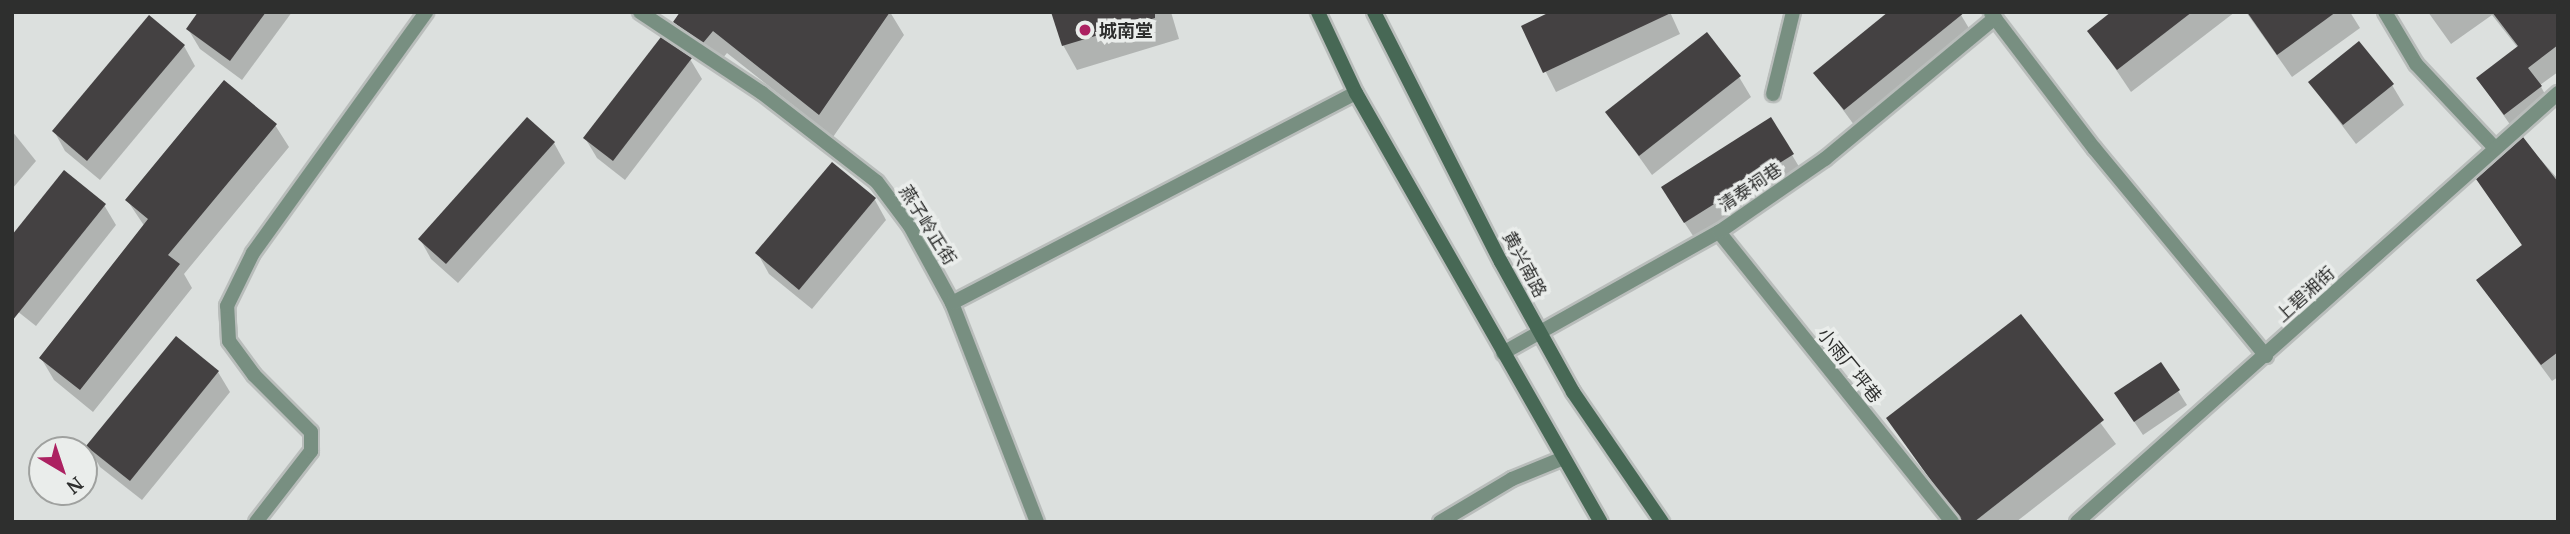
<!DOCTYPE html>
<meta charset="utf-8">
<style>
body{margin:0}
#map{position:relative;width:2570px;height:534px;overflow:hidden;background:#dce0de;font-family:"PT Serif","Noto Sans SC",serif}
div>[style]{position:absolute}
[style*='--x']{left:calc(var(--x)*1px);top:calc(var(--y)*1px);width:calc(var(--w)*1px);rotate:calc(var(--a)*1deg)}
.shadow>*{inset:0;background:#0003}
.building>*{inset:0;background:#444142}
.roads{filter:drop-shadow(2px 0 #b9bdbb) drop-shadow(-2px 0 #b9bdbb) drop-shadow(0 2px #b9bdbb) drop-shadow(0 -2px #b9bdbb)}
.lane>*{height:14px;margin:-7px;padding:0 7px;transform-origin:7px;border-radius:7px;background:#788f81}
.street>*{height:14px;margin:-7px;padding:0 7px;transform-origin:7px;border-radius:7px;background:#788f81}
.secondary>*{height:14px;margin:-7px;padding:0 7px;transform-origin:7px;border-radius:7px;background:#476855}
.dots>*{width:19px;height:19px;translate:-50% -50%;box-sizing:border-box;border:4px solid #eaedeb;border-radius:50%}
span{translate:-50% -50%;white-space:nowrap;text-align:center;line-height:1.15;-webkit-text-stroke:7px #eaedeb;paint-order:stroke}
.poi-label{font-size:18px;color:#2e2f2e;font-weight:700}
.left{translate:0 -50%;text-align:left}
.street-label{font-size:18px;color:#2e2f2e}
.frame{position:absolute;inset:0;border:14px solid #2e2f2e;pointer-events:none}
.north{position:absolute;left:28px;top:436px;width:70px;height:70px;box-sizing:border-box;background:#eaedeb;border:2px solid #9fa19f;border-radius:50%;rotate:141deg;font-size:19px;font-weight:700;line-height:28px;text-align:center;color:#2e2f2e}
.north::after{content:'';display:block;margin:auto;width:24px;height:32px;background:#ac2161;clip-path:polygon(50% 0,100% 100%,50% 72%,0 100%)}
</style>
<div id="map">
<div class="shadow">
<i style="clip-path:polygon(200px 12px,292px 12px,242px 80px,200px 49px,188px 29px)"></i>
<i style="clip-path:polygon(682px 12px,890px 12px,904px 35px,833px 137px,727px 53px,717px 65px,688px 46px,675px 22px)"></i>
<i style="clip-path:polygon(1053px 12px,1171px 12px,1179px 39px,1077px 70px,1063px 45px)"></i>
<i style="clip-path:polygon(1670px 12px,1680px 34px,1556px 92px,1523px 27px)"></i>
<i style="clip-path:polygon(2114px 12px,2235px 12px,2131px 92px,2090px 31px)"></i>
<i style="clip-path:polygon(2246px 12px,2350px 12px,2360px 28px,2292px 77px)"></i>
<i style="clip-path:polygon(2428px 12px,2558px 12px,2558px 72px,2540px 85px,2551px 105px,2516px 133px,2478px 79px,2518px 48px,2492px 15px,2451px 44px)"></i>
<i style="clip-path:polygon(1961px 15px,1973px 35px,1857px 129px,1816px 73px)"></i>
<i style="clip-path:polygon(184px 46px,195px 66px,100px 180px,65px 151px,54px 131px)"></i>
<i style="clip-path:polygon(690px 59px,702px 79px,625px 180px,597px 158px,585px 138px)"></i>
<i style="clip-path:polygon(1739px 77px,1751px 97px,1652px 175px,1607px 112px)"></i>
<i style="clip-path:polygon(2310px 83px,2392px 85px,2404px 105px,2356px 144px)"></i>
<i style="clip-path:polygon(275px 125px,289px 147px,184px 274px,192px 288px,93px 412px,54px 380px,41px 358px,145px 227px,127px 200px)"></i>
<i style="clip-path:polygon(12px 131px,36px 161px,12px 189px)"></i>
<i style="clip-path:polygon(2523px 140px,2558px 179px,2558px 377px,2552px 381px,2478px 281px,2523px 247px,2478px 179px)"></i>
<i style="clip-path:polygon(554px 143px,565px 163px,458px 283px,431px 259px,420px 239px)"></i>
<i style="clip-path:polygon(1792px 155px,1804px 175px,1697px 242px,1675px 208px)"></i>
<i style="clip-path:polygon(833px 164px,875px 200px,886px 220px,812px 309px,769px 274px,758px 254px)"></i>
<i style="clip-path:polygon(104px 205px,116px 225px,36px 326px,12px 307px)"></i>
<i style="clip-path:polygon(2021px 316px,2116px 444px,2016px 522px,1960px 522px,1888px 419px)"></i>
<i style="clip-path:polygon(2161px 364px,2187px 405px,2143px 435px,2125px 408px)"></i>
<i style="clip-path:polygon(218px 372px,230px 392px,142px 500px,100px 467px,88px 446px)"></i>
</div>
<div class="building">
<i style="clip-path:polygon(198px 12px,266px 12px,230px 61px,186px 29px)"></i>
<i style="clip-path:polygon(680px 12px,890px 12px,819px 115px,713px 31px,703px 43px,673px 22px)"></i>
<i style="clip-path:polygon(1051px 12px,1155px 12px,1155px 18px,1062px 46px)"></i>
<i style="clip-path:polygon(1550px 12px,1673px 12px,1543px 73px,1521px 26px)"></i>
<i style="clip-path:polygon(1888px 12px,1965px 12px,1844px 110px,1813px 73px)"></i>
<i style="clip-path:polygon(2111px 12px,2192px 12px,2117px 70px,2087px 31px)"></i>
<i style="clip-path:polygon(2247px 12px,2336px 12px,2277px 55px)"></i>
<i style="clip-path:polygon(2492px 12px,2558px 12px,2558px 45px,2528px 68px,2542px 86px,2504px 115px,2476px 78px,2518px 46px)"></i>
<i style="clip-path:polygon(149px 15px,185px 45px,87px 161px,52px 131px)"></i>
<i style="clip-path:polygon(1707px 32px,1741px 76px,1639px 156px,1605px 112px)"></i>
<i style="clip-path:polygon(661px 37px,692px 58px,613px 161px,583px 138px)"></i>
<i style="clip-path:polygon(2359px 41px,2394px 84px,2343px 125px,2308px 82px)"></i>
<i style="clip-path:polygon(224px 80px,277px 124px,168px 255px,180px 264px,80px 390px,39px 358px,148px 219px,125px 200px)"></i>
<i style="clip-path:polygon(527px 117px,555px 142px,446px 264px,418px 239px)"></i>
<i style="clip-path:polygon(1771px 117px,1794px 154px,1684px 223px,1661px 187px)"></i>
<i style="clip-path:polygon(2523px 137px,2558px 182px,2558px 352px,2541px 365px,2476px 280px,2522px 245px,2476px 179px)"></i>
<i style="clip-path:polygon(832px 162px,876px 198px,799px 290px,755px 253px)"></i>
<i style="clip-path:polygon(64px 170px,106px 204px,12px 321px,12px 235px)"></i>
<i style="clip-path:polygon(2021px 314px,2104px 420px,1974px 522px,1961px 522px,1886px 418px)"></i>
<i style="clip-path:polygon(176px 336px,219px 371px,130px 481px,86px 446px)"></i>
<i style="clip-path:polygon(2161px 362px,2180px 390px,2134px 422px,2114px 393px)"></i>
</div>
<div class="roads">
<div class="lane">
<i style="--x:256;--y:522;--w:90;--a:-52.2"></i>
<i style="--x:311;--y:451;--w:19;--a:-90"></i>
<i style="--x:311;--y:432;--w:81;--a:-135"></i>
<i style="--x:254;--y:375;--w:42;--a:-126.3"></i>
<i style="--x:229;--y:341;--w:35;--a:-93"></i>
<i style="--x:227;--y:306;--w:59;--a:-63.9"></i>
<i style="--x:253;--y:253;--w:297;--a:-54.3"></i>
</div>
<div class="street">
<i style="--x:640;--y:12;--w:146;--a:33.6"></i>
<i style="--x:762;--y:93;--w:145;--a:37.7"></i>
<i style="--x:877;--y:182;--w:55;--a:53.1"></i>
<i style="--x:910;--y:226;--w:88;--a:61.4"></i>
<i style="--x:952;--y:303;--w:235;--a:68.8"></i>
<i style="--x:2385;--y:12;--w:61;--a:59.2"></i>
<i style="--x:2416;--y:64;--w:115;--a:46.8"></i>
<i style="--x:1991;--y:13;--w:170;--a:52.7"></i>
<i style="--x:2094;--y:148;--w:270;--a:50.4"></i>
<i style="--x:1773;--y:94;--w:84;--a:-76.3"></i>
<i style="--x:1719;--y:232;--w:372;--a:51.2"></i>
<i style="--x:952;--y:303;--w:455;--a:-27.5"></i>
<i style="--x:1503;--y:353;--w:248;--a:-29.3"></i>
<i style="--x:1719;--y:232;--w:129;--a:-34.6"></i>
<i style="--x:1825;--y:159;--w:221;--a:-39.7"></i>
<i style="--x:1440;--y:522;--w:84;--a:-30.8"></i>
<i style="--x:1512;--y:479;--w:53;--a:-22.2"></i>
<i style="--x:2077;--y:522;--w:645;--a:-41.73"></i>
</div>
<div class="secondary">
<i style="--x:1318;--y:12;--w:89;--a:64.9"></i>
<i style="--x:1356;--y:93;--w:494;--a:60.3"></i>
<i style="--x:1374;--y:12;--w:280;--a:63.1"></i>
<i style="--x:1501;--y:262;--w:149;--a:61"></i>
<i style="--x:1573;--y:392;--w:158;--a:55.6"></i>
</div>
</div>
<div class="dots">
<i style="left:1085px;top:30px;background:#ac2161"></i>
</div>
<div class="poi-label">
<span class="left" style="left:1099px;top:30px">城南堂</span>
</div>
<div class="street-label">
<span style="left:1750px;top:187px;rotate:-34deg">清泰祠巷</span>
<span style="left:928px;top:225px;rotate:58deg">燕子岭正街</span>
<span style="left:1525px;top:264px;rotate:62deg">黄兴南路</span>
<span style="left:2305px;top:294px;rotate:-42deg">上碧湘街</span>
<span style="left:1850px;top:365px;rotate:51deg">小雨厂坪巷</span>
</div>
<div class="frame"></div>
<div class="north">N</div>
</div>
